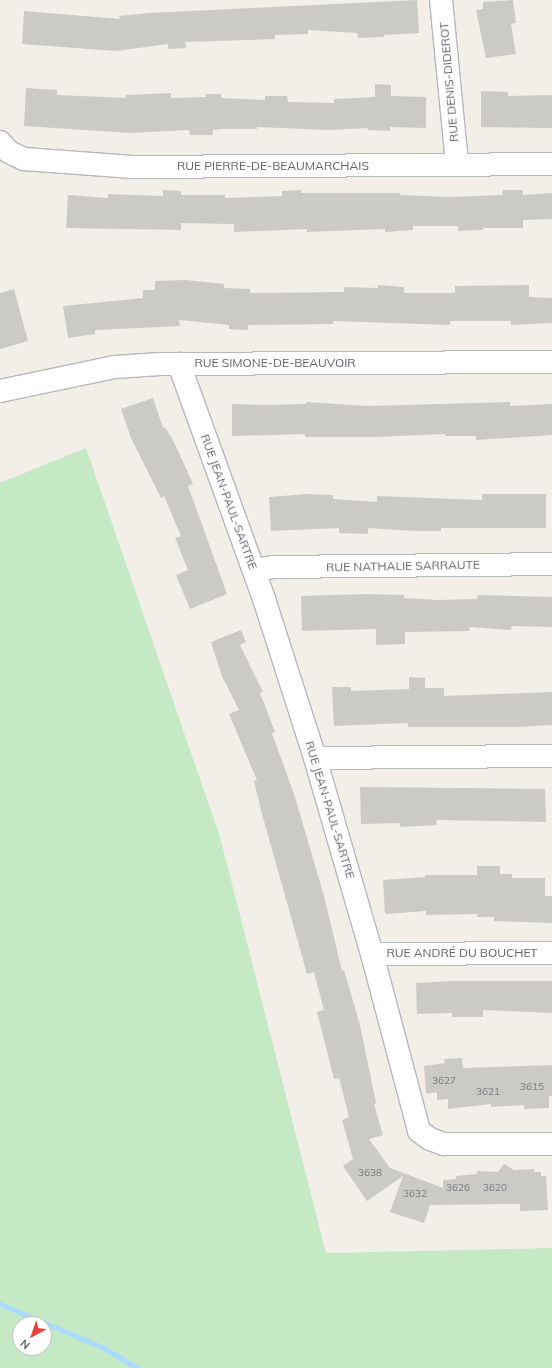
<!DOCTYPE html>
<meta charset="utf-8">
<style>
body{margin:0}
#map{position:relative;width:552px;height:1368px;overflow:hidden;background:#f1efe8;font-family:Mulish,sans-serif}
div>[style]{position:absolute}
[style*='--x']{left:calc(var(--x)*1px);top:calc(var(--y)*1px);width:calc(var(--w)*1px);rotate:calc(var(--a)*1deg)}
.green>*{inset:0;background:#c5e8c5}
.stream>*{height:5px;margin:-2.5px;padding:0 2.5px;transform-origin:2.5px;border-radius:2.5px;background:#aadaff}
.building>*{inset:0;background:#cccac5}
.roads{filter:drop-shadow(1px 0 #b5b8bc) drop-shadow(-1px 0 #b5b8bc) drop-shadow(0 1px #b5b8bc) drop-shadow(0 -1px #b5b8bc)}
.minor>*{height:22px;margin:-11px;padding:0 11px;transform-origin:11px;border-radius:11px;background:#fff}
span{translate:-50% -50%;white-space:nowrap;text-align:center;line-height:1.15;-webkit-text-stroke:4px #fff;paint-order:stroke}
.number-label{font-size:10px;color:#7a7d7f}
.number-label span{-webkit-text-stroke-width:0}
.street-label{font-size:12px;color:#5f6368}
.north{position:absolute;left:12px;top:1316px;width:40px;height:40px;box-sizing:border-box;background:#fff;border:1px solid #bfc1c3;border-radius:50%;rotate:220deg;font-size:11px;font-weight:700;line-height:16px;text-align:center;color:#5f6368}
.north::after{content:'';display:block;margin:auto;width:14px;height:18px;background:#ea4335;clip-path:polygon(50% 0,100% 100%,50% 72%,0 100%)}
</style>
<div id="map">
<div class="green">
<i style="clip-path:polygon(evenodd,86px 448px,220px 837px,326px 1253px,552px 1248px,552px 1368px,0 1368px,0 483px,86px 448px,20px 1324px,44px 1324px,44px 1348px,20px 1348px,20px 1324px)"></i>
</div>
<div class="stream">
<i style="--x:0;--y:1304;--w:113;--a:22.9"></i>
<i style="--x:104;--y:1348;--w:39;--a:31"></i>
</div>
<div class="building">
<i style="clip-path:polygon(417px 0,419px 33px,384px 35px,384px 37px,358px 38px,357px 33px,308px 30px,308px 34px,275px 35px,275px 39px,185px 42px,186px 48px,168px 49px,168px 44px,117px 51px,22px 44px,24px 11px,120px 19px,119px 16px,149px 13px)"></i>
<i style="clip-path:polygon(513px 0,516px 23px,511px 24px,516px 54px,486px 58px,476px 10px,483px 9px,483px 2px)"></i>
<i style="clip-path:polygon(375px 84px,391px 85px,391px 96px,426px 97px,426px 128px,390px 127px,390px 131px,368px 130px,368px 128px,329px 130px,257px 127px,257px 129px,222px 129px,213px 130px,213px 135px,190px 135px,189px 130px,130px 133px,24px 126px,26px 88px,57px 90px,57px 95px,126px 98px,126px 95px,171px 93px,171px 98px,206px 97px,206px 94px,221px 94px,221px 98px,265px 100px,265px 96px,287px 96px,288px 102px,334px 103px,334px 99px,375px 97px)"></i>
<i style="clip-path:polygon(481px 91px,508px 92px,508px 96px,552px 95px,552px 128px,481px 127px)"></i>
<i style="clip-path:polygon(163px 190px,181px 191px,181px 195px,225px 195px,225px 198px,282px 196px,282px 191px,301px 190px,301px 193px,400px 193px,400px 195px,451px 197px,502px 195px,503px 190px,523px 190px,523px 195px,552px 193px,552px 219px,523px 220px,523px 228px,483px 228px,483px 230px,458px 231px,458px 226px,413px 226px,413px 230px,385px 232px,385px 229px,307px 232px,307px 229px,234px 232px,234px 224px,181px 223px,181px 230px,66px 228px,68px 195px,108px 198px,108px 194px,163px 196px)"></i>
<i style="clip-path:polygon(186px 280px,224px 284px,224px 288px,250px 289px,250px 293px,344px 292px,344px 287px,378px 288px,378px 285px,404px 287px,404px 293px,455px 293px,455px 286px,529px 285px,529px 297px,552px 298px,552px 323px,511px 325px,511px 321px,450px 321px,450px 325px,333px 321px,333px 324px,248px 325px,248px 330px,229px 329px,229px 325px,179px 320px,180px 326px,95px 330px,95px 334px,68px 338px,63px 306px,143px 298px,143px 290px,155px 290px,155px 281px)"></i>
<i style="clip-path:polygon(14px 289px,28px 341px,0 349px,0 293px)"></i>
<i style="clip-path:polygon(153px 398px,163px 428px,165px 427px,175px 444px,193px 484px,188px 486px,227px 594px,190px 609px,176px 575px,188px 570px,175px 538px,181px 536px,164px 496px,161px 498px,131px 438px,121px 409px)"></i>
<i style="clip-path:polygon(306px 402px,367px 406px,510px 402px,510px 406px,552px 404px,552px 435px,476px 440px,476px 436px,445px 436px,445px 434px,376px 437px,305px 437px,305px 434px,232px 436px,232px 404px,264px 405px,306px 404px)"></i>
<i style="clip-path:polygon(308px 494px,333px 495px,333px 499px,377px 502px,377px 496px,482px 500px,482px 494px,546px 494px,546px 528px,441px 528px,441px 531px,415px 531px,368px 528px,368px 534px,339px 533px,339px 528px,271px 531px,269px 497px)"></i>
<i style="clip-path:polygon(367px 594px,404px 595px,404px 598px,438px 600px,477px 599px,478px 595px,552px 597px,552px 627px,512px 626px,511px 630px,469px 627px,470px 631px,405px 632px,405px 644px,376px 645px,376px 629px,302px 631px,301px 596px)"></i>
<i style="clip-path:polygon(241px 630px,246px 642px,240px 645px,263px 692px,260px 693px,275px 732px,272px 733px,295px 797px,324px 896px,342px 971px,344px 970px,360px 1025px,376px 1103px,374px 1104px,383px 1135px,369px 1139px,390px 1168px,443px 1188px,443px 1180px,456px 1179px,456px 1176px,477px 1174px,477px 1171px,498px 1172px,504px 1164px,514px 1170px,534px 1169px,535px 1172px,541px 1172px,541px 1176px,546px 1176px,548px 1210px,520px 1211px,520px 1204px,430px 1205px,424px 1223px,390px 1212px,403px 1176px,367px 1201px,343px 1166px,353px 1159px,342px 1120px,349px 1117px,339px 1078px,334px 1079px,317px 1012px,324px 1010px,314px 972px,307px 974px,262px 814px,254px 781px,257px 780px,229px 714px,239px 710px,222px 676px,211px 642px)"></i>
<i style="clip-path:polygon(409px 677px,425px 678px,425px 688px,444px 688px,444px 696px,552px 692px,552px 725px,518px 727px,408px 727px,408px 723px,334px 726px,332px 687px,351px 687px,351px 691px,409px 689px)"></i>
<i style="clip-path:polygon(360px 787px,545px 789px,546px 822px,436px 820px,437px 825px,400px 827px,400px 823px,361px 824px)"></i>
<i style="clip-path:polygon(477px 866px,500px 866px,500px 874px,512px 874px,512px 878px,545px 878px,545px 896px,552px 896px,552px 923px,494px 921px,494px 917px,477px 917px,477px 914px,426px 915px,426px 911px,385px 914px,383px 880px,425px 877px,425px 875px,477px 875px)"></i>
<i style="clip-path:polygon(452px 981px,552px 981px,552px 1013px,483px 1010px,483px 1017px,452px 1017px,452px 1013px,417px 1014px,416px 983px)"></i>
<i style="clip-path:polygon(462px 1058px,463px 1068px,552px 1065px,552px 1096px,549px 1096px,549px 1108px,524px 1109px,524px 1105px,491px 1107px,491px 1104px,448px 1109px,448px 1099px,437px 1100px,437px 1092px,426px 1094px,424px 1066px,445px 1063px,444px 1059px)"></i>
</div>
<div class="roads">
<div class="minor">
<i style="--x:441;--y:0;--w:165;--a:84.4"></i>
<i style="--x:0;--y:142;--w:13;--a:48"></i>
<i style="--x:9;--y:152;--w:17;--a:25"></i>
<i style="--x:24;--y:159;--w:109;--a:4.2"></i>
<i style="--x:133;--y:167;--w:419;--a:-0.4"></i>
<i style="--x:179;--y:364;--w:250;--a:70.1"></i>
<i style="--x:264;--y:599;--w:167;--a:72.2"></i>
<i style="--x:315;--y:758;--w:204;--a:73.8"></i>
<i style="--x:372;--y:954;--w:183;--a:75.1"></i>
<i style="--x:419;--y:1131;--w:14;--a:36"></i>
<i style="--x:430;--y:1139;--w:15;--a:20"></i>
<i style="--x:444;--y:1144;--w:108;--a:0"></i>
<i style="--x:0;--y:391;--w:117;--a:-11.8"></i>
<i style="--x:115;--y:367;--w:45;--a:-3.8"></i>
<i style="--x:160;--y:364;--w:392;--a:-0.3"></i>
<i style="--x:254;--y:570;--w:19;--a:-9"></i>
<i style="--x:273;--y:567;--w:279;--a:-0.6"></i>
<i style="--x:315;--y:758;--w:237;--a:-0.5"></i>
<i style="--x:372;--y:954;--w:180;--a:-0.3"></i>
</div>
</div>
<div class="number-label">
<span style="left:444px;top:1081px">3627</span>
<span style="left:532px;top:1087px">3615</span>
<span style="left:488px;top:1092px">3621</span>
<span style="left:370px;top:1173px">3638</span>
<span style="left:458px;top:1188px">3626</span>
<span style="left:495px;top:1188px">3620</span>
<span style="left:415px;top:1194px">3632</span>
</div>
<div class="street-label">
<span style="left:449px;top:82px;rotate:-95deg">RUE DENIS-DIDEROT</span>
<span style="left:273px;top:166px">RUE PIERRE-DE-BEAUMARCHAIS</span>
<span style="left:275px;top:363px">RUE SIMONE-DE-BEAUVOIR</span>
<span style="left:229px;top:502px;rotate:70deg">RUE JEAN-PAUL-SARTRE</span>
<span style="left:403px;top:566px;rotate:-1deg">RUE NATHALIE SARRAUTE</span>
<span style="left:330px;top:810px;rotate:73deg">RUE JEAN-PAUL-SARTRE</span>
<span style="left:462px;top:953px">RUE ANDRÉ DU BOUCHET</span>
</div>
<div class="north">N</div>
</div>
